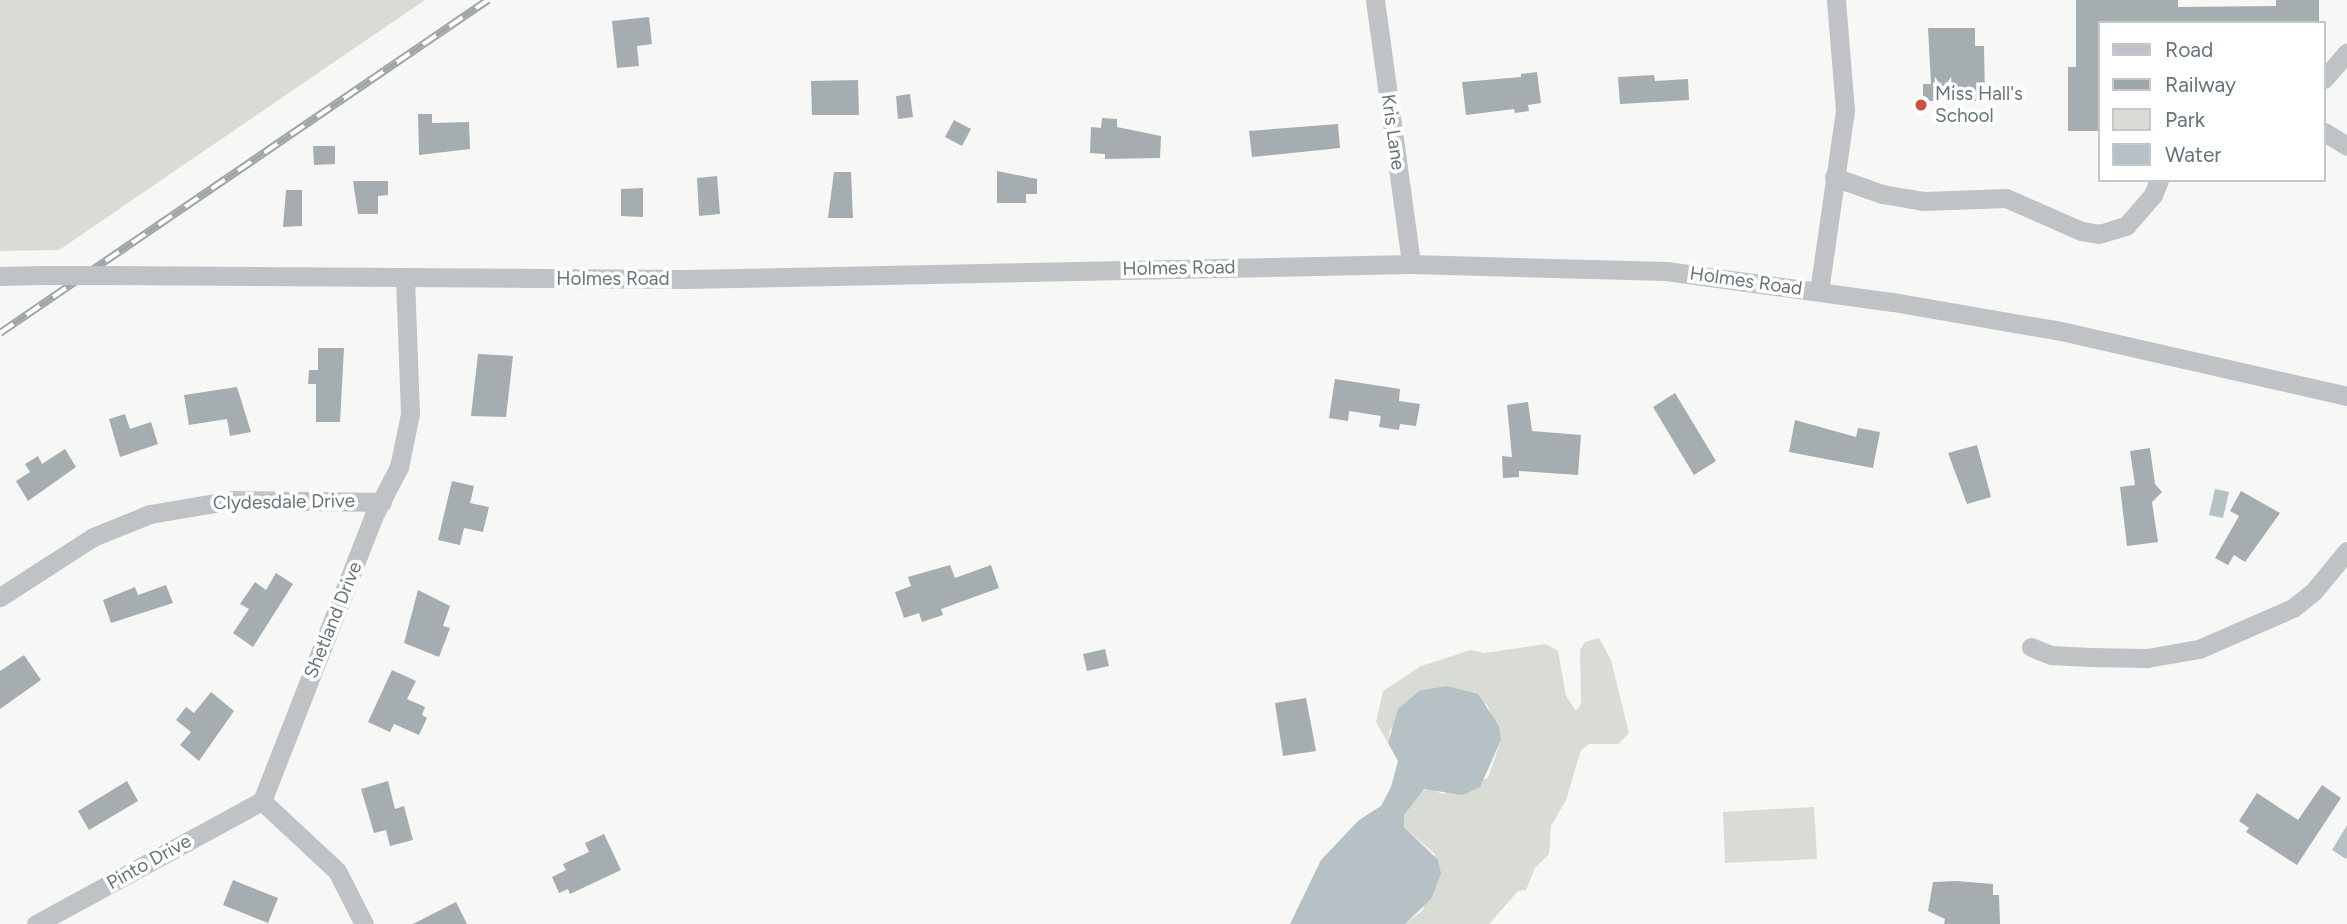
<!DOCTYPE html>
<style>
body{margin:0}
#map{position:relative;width:2347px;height:924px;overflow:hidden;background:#f7f7f5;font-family:Figtree,sans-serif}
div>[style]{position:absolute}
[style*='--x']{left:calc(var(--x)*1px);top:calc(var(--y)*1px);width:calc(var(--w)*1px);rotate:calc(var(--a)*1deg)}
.green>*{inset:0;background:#d8dcd5}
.water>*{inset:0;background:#b5c1c4}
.building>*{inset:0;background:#a5adb1}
.minor>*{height:19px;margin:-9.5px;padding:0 9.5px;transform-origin:9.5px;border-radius:9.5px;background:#bfc3c6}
.rail>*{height:8px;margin-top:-4px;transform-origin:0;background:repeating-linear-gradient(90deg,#fff 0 16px,#9fa6aa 0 32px);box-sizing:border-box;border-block:2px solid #9fa6aa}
.minor-bridge>*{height:19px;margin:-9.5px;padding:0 9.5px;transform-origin:9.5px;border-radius:9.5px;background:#bfc3c6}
.dots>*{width:19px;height:19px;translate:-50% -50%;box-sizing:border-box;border:4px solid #fff;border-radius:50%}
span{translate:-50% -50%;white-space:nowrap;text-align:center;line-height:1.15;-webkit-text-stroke:7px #fff;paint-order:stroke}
.poi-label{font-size:19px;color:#66757c}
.left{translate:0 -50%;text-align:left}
.street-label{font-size:19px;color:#66757c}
.legend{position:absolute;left:2098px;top:21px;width:228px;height:161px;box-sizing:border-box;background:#fff;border:2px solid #c2c8cb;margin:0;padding:9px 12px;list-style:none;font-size:21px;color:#66757c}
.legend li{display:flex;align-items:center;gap:14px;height:35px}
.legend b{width:35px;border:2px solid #c2c8cb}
</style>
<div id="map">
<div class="green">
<i style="clip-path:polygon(0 0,425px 0,59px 250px,0 251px)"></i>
<i style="clip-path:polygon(1599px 638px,1611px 660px,1629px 733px,1618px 744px,1589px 744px,1581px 750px,1566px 800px,1551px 826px,1549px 854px,1535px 868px,1526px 890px,1518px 891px,1489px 924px,1405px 924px,1423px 910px,1435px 854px,1404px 827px,1404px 815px,1418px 792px,1430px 789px,1443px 794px,1488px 778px,1501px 740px,1487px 704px,1390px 729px,1388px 743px,1376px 722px,1383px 691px,1421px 666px,1471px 650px,1484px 653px,1546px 644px,1558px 651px,1566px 696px,1576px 711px,1581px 704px,1580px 650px,1585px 642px)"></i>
<i style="clip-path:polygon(1814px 807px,1817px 859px,1725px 863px,1723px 812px)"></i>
</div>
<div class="water">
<i style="clip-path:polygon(2215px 489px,2229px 492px,2223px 518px,2209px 515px)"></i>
<i style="clip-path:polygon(1446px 686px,1478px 694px,1499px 726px,1501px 740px,1480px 787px,1462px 795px,1424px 789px,1404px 815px,1404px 827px,1438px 860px,1441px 873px,1431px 899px,1405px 924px,1290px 924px,1321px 860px,1359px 820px,1381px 806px,1391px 787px,1398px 761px,1388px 743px,1398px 709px,1419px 691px)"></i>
<i style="clip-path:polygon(2347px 825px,2347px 857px,2346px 859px,2332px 850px)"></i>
</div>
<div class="building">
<i style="clip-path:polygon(2076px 0,2178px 0,2178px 7px,2276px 6px,2276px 0,2319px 0,2319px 23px,2100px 23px,2100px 131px,2068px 131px,2068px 67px,2076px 67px)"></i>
<i style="clip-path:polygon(649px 17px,652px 44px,637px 46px,639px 66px,617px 68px,612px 21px)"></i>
<i style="clip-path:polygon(1928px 28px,1975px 28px,1975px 46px,1984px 46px,1985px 101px,1923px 101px,1923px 84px,1931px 84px)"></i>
<i style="clip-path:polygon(1537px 72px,1541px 103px,1528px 105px,1529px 111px,1515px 113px,1514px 109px,1466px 115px,1462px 82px,1521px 77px,1521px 74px)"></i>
<i style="clip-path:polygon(1654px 75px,1655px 81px,1688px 79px,1689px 100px,1620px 104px,1618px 77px)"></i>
<i style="clip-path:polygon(858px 80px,859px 115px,812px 115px,811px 81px)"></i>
<i style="clip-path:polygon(910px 94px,913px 117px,898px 119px,896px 96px)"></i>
<i style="clip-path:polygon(418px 114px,432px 114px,432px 123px,469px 122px,470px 149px,419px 155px)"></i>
<i style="clip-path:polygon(1102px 118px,1117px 119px,1117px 127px,1161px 136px,1160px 158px,1105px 159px,1105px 154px,1090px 153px,1091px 127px,1101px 128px)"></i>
<i style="clip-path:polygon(954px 120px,971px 129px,962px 146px,945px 137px)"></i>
<i style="clip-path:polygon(1338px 124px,1340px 148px,1252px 157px,1249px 131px)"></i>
<i style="clip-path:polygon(313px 146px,335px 146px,335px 164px,314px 165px)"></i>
<i style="clip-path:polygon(997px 171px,1037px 179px,1037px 194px,1026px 194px,1026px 203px,997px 203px)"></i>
<i style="clip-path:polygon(834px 172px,851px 172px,853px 218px,828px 218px)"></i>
<i style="clip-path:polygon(717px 176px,720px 214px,699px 216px,697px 178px)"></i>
<i style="clip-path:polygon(353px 181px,388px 181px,388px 195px,378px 196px,378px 214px,358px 214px)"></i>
<i style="clip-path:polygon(643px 188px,643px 217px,621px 216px,621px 189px)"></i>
<i style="clip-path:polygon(286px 190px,302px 190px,302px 226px,283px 227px)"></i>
<i style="clip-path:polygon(318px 348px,344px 348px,340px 422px,316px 422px,316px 384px,308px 384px,309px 370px,318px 370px)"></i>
<i style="clip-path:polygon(478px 354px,513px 356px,506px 417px,471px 416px)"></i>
<i style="clip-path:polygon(1335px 379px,1400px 389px,1399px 401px,1420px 404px,1416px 426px,1400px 424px,1399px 430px,1379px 427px,1381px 416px,1349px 411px,1348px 421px,1329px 418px)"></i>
<i style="clip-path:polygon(237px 387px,251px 432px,230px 436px,227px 419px,189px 425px,184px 395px)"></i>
<i style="clip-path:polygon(1675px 393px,1716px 461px,1694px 475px,1653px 407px)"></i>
<i style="clip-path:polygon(1528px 402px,1532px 431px,1581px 435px,1578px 475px,1519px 471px,1519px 477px,1503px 478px,1502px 456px,1512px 457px,1507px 405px)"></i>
<i style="clip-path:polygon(125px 414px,130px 429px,151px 422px,158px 444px,120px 457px,109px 419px)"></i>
<i style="clip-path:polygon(1795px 420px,1856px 437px,1858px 428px,1880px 432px,1873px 468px,1789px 452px)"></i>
<i style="clip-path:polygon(1977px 445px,1991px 497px,1967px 504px,1948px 453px)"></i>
<i style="clip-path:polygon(2150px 448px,2155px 484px,2162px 492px,2152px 502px,2158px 542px,2127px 546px,2120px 487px,2135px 485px,2130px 451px)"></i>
<i style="clip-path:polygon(65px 449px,76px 467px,28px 501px,16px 481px,30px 472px,25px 464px,38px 456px,42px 464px)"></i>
<i style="clip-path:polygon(452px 481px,474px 486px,470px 503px,489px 507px,483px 532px,464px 528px,460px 545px,438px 540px)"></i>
<i style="clip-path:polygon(2241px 491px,2280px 513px,2245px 562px,2234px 555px,2228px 565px,2215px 558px,2239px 516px,2230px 511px)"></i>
<i style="clip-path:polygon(950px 565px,955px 578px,991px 565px,999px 588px,941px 609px,943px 615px,922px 622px,919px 613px,904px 618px,895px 592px,911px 586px,908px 577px)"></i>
<i style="clip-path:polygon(276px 573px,293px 584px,253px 647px,233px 633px,249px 609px,240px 604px,255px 582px,266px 590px)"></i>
<i style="clip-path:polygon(166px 585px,173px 603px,111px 623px,103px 600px,135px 587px,138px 595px)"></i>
<i style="clip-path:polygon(418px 590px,450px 606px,443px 626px,450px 628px,439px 657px,404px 643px)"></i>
<i style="clip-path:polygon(1105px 649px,1109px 666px,1087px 671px,1083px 654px)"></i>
<i style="clip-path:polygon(24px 655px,41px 680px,0 709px,0 671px)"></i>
<i style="clip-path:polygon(392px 670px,416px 681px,407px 699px,425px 707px,422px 715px,427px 718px,419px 735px,394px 724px,390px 732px,368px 722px)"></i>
<i style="clip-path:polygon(211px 692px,234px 711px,199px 761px,180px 745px,191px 732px,176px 720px,186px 707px,194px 713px)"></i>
<i style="clip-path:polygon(1306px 698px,1316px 751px,1283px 756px,1275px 703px)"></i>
<i style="clip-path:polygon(127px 781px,138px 801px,89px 830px,78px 811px)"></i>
<i style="clip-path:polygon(388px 781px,395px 809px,404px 806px,413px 840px,390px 846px,386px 830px,374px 833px,361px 789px)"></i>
<i style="clip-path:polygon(2322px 785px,2341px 798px,2297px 865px,2246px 832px,2249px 828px,2239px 821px,2257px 793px,2298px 820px)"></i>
<i style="clip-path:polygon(604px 834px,621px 870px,570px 894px,568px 889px,559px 893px,552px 877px,566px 870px,563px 864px,589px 852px,585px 843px)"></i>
<i style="clip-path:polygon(233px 880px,278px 898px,268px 923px,223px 905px)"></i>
<i style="clip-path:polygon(1956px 881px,1993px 884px,1993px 895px,1999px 895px,2000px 924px,1944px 924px,1945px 919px,1928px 911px,1933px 882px)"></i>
<i style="clip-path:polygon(456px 902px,467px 924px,413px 924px)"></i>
</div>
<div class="minor">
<i style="--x:1375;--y:0;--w:266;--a:82.2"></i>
<i style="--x:2324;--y:79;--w:35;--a:-49"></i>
<i style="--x:2324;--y:132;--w:27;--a:31"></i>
<i style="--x:1834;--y:177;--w:51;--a:19.5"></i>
<i style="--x:1882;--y:194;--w:43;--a:9.5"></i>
<i style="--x:1924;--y:201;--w:82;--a:-2.1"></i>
<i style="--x:2006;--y:198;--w:82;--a:23.7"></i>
<i style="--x:2081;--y:231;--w:18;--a:9"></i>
<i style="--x:2099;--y:234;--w:28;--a:-17"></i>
<i style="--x:2126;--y:226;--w:41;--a:-48.9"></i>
<i style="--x:2153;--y:195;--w:16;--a:-68"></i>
<i style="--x:108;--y:275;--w:577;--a:0.4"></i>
<i style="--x:685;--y:279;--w:726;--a:-1.18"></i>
<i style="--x:1411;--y:264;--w:255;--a:1.6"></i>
<i style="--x:1666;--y:271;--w:229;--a:7.8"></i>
<i style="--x:1893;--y:302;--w:170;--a:9.8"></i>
<i style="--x:2061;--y:331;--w:293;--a:12.8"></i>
<i style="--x:0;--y:276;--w:43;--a:-1.3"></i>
<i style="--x:1819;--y:291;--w:183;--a:-81.8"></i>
<i style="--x:1845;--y:110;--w:110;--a:-94.7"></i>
<i style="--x:0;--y:597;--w:111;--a:-32.8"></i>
<i style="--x:93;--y:537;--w:61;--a:-22"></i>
<i style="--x:150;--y:514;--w:85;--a:-9.5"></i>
<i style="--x:234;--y:500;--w:148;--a:0.8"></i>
<i style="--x:2031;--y:647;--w:22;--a:22"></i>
<i style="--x:2051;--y:655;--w:39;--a:3"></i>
<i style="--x:2090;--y:657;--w:57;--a:1"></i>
<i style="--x:2147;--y:658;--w:53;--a:-9.8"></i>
<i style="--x:2199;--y:649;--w:103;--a:-23.6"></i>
<i style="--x:2293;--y:608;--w:27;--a:-39"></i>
<i style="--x:2314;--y:591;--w:52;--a:-50.5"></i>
<i style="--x:36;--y:924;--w:257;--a:-28.6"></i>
<i style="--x:364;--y:924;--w:59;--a:-117"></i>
<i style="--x:337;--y:871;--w:103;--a:-137"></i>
<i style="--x:262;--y:801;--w:309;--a:-68.6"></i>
<i style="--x:375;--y:513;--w:52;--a:-62.4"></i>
<i style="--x:399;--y:467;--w:54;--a:-78.3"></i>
<i style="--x:410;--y:414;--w:136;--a:-92.1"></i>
</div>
<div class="rail">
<i style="--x:0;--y:333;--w:591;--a:-34.31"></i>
</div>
<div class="minor-bridge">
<i style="--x:43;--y:275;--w:65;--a:0"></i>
</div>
<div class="dots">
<i style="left:1921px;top:105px;background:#ce4f3f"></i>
</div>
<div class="poi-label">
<span class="left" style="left:1935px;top:105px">Miss Hall's<br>School</span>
</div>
<div class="street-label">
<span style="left:1393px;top:132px;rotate:82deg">Kris Lane</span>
<span style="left:1179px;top:268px;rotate:-1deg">Holmes Road</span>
<span style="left:613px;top:279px">Holmes Road</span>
<span style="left:1746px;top:281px;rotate:8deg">Holmes Road</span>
<span style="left:284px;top:502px;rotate:-1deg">Clydesdale Drive</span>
<span style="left:333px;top:620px;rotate:-68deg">Shetland Drive</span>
<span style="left:149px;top:862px;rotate:-29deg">Pinto Drive</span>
</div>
<ul class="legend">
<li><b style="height:9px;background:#bfc3c6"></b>Road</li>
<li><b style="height:9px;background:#9fa6aa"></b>Railway</li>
<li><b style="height:19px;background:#d8dcd5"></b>Park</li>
<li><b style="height:19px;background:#b5c1c4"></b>Water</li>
</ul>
</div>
